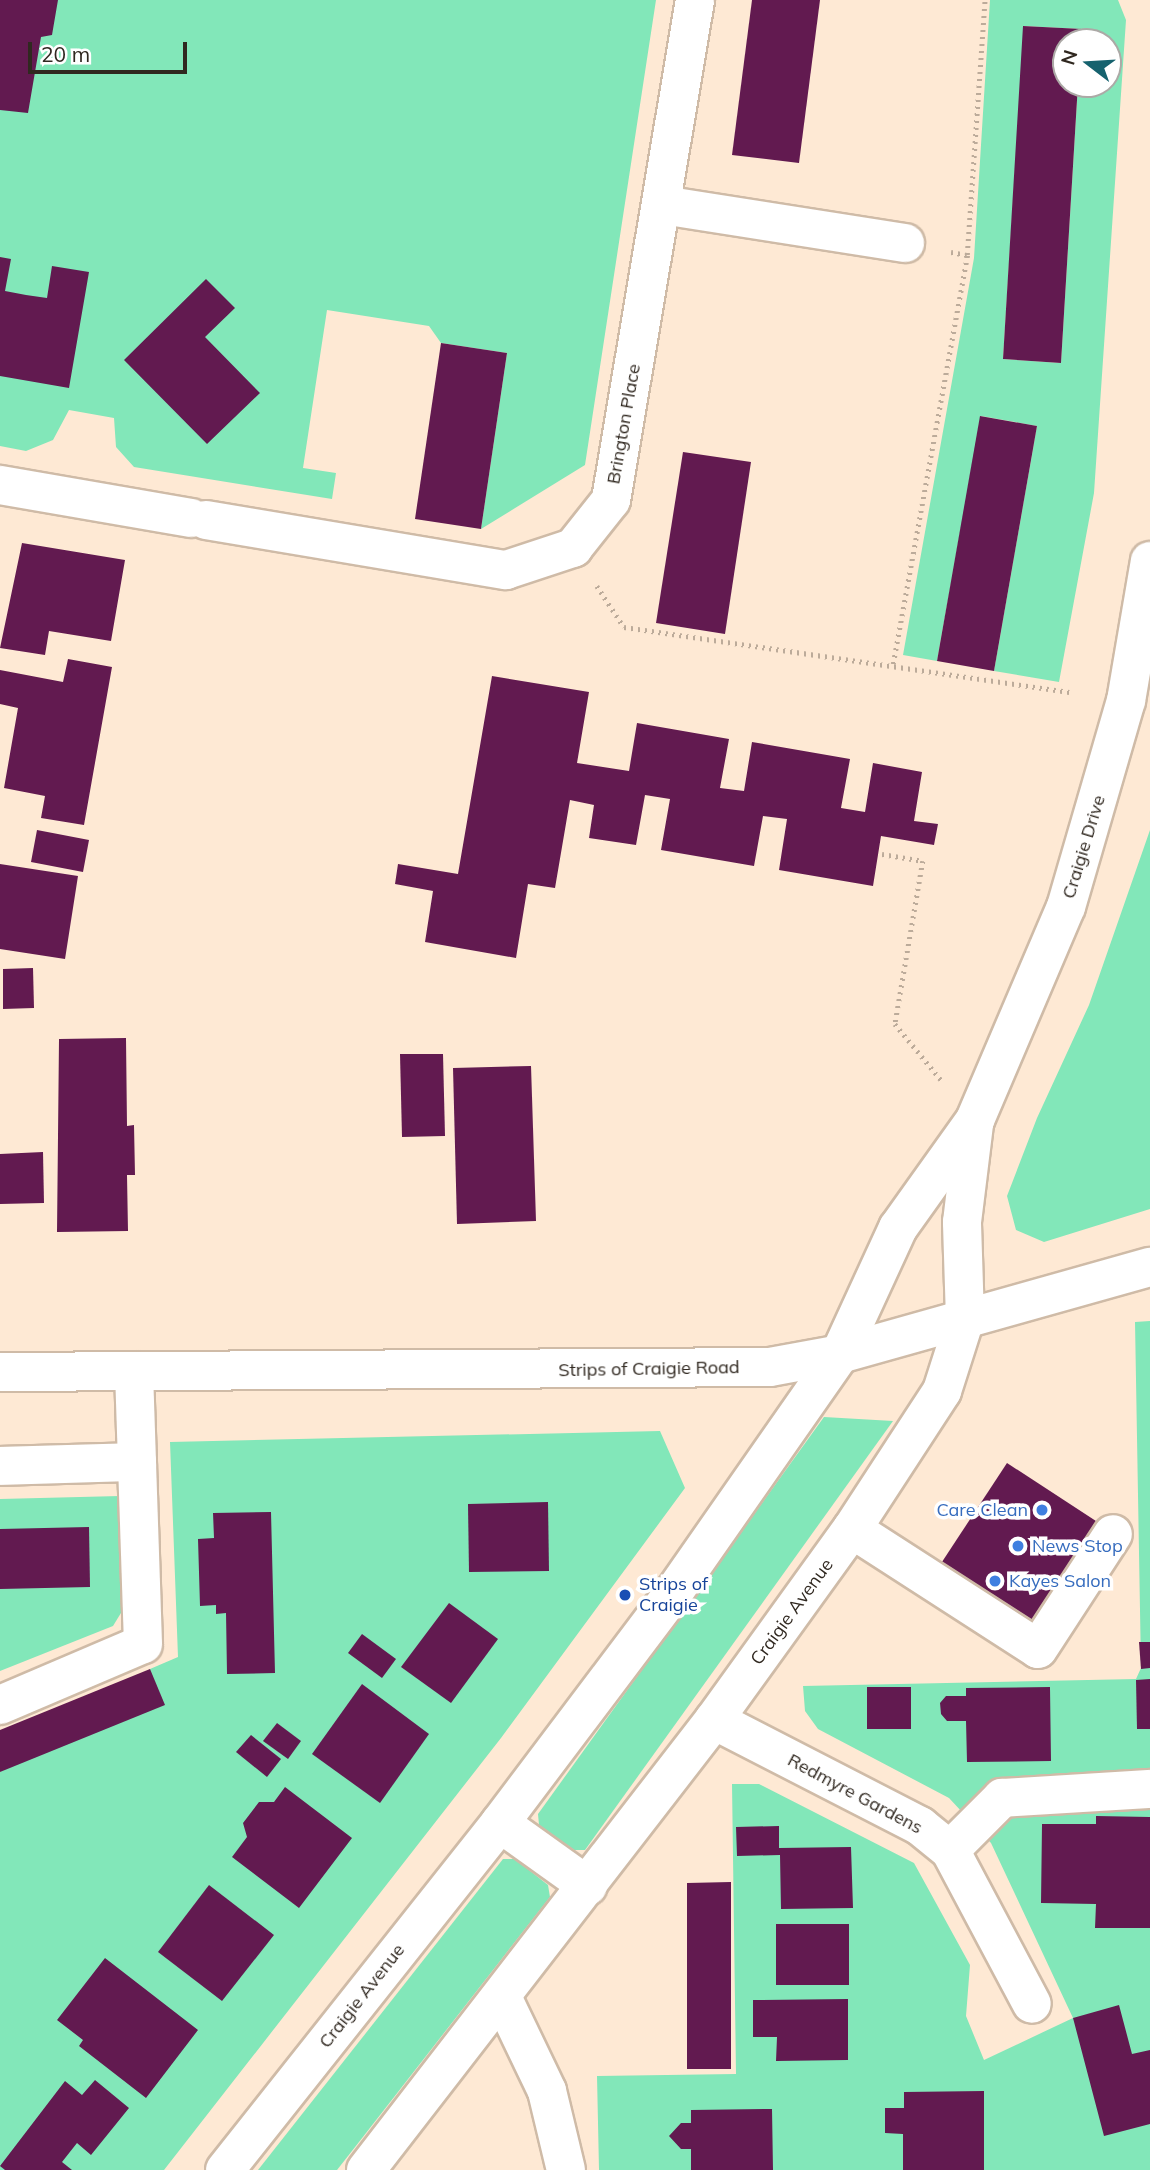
<!DOCTYPE html>
<style>
body{margin:0}
#map{position:relative;width:1150px;height:2170px;overflow:hidden;background:#fee9d4;font-family:Mulish,sans-serif}
div>[style]{position:absolute}
[style*='--x']{left:calc(var(--x)*1px);top:calc(var(--y)*1px);width:calc(var(--w)*1px);rotate:calc(var(--a)*1deg)}
.green>*{inset:0;background:#82e7b9}
.building>*{inset:0;background:#621a50}
.path>*{height:4.5px;margin-top:-2.25px;transform-origin:0;background:repeating-linear-gradient(90deg,#bcab9a 0 2px,transparent 0 7px)}
.roads{filter:drop-shadow(2px 0 #cfbba7) drop-shadow(-2px 0 #cfbba7) drop-shadow(0 2px #cfbba7) drop-shadow(0 -2px #cfbba7)}
.minor>*{height:38px;margin:-19px;padding:0 19px;transform-origin:19px;border-radius:19px;background:#fff}
.dots>*{width:19px;height:19px;translate:-50% -50%;box-sizing:border-box;border:4px solid #fff;border-radius:50%}
span{translate:-50% -50%;white-space:nowrap;text-align:center;line-height:1.15;-webkit-text-stroke:7px #fff;paint-order:stroke}
.street-label{font-size:18px;color:#302820}
.shop-label{font-size:18px;color:#366cbe}
.right{translate:-100% -50%;text-align:right}
.left{translate:0 -50%;text-align:left}
.transit-label{font-size:18px;color:#164399}
.north{position:absolute;left:1052px;top:28px;width:70px;height:70px;box-sizing:border-box;background:#fff;border:2px solid #aca9a6;border-radius:50%;rotate:287deg;font-size:19px;font-weight:700;line-height:28px;text-align:center;color:#302820}
.north::after{content:'';display:block;margin:auto;width:24px;height:32px;background:#16626e;clip-path:polygon(50% 0,100% 100%,50% 72%,0 100%)}
.scale{position:absolute;left:28px;top:42px;width:159px;height:32px;box-sizing:border-box;border:4px solid #302820;border-top:0;padding-left:9px;font-size:21px;line-height:24px;white-space:nowrap;color:#302820;-webkit-text-stroke:5px #fff;paint-order:stroke}
</style>
<div id="map">
<div class="green">
<i style="clip-path:polygon(0 0,656px 0,585px 465px,481px 529px,507px 353px,441px 343px,429px 326px,327px 310px,303px 468px,336px 473px,332px 499px,134px 467px,116px 447px,114px 418px,69px 410px,53px 440px,26px 451px,0 446px)"></i>
<i style="clip-path:polygon(evenodd,990px 0,1118px 0,1126px 20px,1094px 493px,1059px 682px,994px 671px,1037px 426px,981px 416px,937px 661px,903px 655px,974px 258px,990px 0,1024px 26px,1081px 29px,1081px 42px,1108px 42px,1108px 84px,1078px 84px,1061px 363px,1003px 359px,1024px 26px)"></i>
<i style="clip-path:polygon(1150px 830px,1150px 1209px,1044px 1242px,1016px 1230px,1007px 1196px,1037px 1118px,1089px 1005px)"></i>
<i style="clip-path:polygon(1150px 1321px,1150px 2170px,599px 2170px,597px 2076px,736px 2074px,732px 1784px,759px 1784px,914px 1863px,970px 1965px,966px 2016px,984px 2060px,1073px 2018px,991px 1843px,949px 1798px,818px 1729px,805px 1711px,803px 1686px,1136px 1679px,1141px 1668px,1135px 1322px)"></i>
<i style="clip-path:polygon(824px 1417px,893px 1421px,585px 1850px,574px 1850px,539px 1825px,538px 1814px)"></i>
<i style="clip-path:polygon(660px 1431px,685px 1488px,501px 1738px,164px 2170px,0 2170px,0 1772px,150px 1669px,178px 1657px,170px 1442px)"></i>
<i style="clip-path:polygon(120px 1496px,124px 1608px,113px 1626px,0 1671px,0 1499px)"></i>
<i style="clip-path:polygon(503px 1859px,515px 1859px,548px 1885px,550px 1897px,359px 2142px,337px 2170px,258px 2170px)"></i>
</div>
<div class="building">
<i style="clip-path:polygon(0 0,58px 0,52px 35px,41px 37px,28px 113px,0 110px)"></i>
<i style="clip-path:polygon(752px 0,820px 0,799px 163px,732px 155px)"></i>
<i style="clip-path:polygon(1023px 26px,1082px 29px,1081px 42px,1066px 42px,1066px 84px,1078px 84px,1061px 363px,1003px 359px)"></i>
<i style="clip-path:polygon(0 257px,11px 259px,5px 291px,26px 295px,47px 298px,52px 266px,89px 272px,69px 388px,0 376px)"></i>
<i style="clip-path:polygon(206px 279px,235px 308px,205px 337px,260px 393px,207px 444px,124px 360px)"></i>
<i style="clip-path:polygon(441px 343px,507px 353px,481px 529px,415px 519px)"></i>
<i style="clip-path:polygon(980px 416px,1037px 426px,994px 671px,937px 661px)"></i>
<i style="clip-path:polygon(683px 452px,751px 462px,725px 634px,656px 623px)"></i>
<i style="clip-path:polygon(22px 543px,125px 560px,111px 641px,49px 631px,45px 655px,0 648px)"></i>
<i style="clip-path:polygon(68px 659px,112px 667px,84px 825px,41px 818px,45px 796px,4px 788px,18px 708px,0 704px,0 670px,63px 682px)"></i>
<i style="clip-path:polygon(492px 676px,589px 692px,577px 763px,629px 771px,637px 723px,729px 739px,720px 788px,744px 791px,752px 742px,850px 759px,841px 808px,865px 812px,873px 763px,922px 772px,914px 821px,938px 824px,934px 845px,881px 836px,873px 886px,779px 870px,787px 819px,763px 816px,754px 866px,661px 850px,670px 799px,645px 795px,636px 845px,589px 838px,594px 805px,570px 800px,555px 888px,528px 884px,516px 958px,425px 942px,433px 891px,395px 884px,398px 864px,458px 874px)"></i>
<i style="clip-path:polygon(37px 830px,89px 840px,83px 872px,31px 862px)"></i>
<i style="clip-path:polygon(0 864px,78px 876px,65px 959px,0 949px)"></i>
<i style="clip-path:polygon(33px 968px,34px 1008px,3px 1009px,3px 969px)"></i>
<i style="clip-path:polygon(126px 1038px,127px 1126px,134px 1125px,135px 1175px,127px 1175px,128px 1231px,57px 1232px,59px 1039px)"></i>
<i style="clip-path:polygon(400px 1054px,443px 1054px,445px 1136px,402px 1137px)"></i>
<i style="clip-path:polygon(531px 1066px,536px 1221px,457px 1224px,453px 1068px)"></i>
<i style="clip-path:polygon(43px 1152px,44px 1203px,0 1204px,0 1154px)"></i>
<i style="clip-path:polygon(1007px 1463px,1099px 1523px,1029px 1629px,938px 1568px)"></i>
<i style="clip-path:polygon(548px 1502px,549px 1571px,469px 1572px,468px 1504px)"></i>
<i style="clip-path:polygon(271px 1512px,275px 1673px,227px 1674px,226px 1613px,216px 1614px,216px 1605px,200px 1606px,198px 1539px,214px 1538px,213px 1513px)"></i>
<i style="clip-path:polygon(89px 1527px,90px 1587px,0 1589px,0 1529px)"></i>
<i style="clip-path:polygon(449px 1603px,498px 1639px,451px 1703px,401px 1667px)"></i>
<i style="clip-path:polygon(362px 1634px,396px 1659px,382px 1678px,348px 1653px)"></i>
<i style="clip-path:polygon(1139px 1642px,1150px 1642px,1150px 1668px,1141px 1669px)"></i>
<i style="clip-path:polygon(150px 1669px,165px 1705px,0 1772px,0 1730px)"></i>
<i style="clip-path:polygon(1150px 1679px,1150px 1729px,1137px 1729px,1136px 1680px)"></i>
<i style="clip-path:polygon(362px 1684px,429px 1734px,380px 1803px,312px 1754px)"></i>
<i style="clip-path:polygon(867px 1687px,911px 1687px,911px 1729px,867px 1729px)"></i>
<i style="clip-path:polygon(1050px 1687px,1051px 1761px,967px 1762px,966px 1721px,947px 1721px,941px 1714px,940px 1703px,946px 1696px,966px 1696px,966px 1688px)"></i>
<i style="clip-path:polygon(277px 1723px,301px 1741px,288px 1759px,263px 1741px)"></i>
<i style="clip-path:polygon(251px 1735px,281px 1759px,267px 1777px,236px 1752px)"></i>
<i style="clip-path:polygon(285px 1787px,352px 1838px,299px 1908px,232px 1857px,247px 1837px,243px 1823px,259px 1802px,274px 1802px)"></i>
<i style="clip-path:polygon(1096px 1816px,1150px 1817px,1150px 1928px,1095px 1928px,1096px 1904px,1041px 1903px,1042px 1824px,1096px 1824px)"></i>
<i style="clip-path:polygon(779px 1826px,779px 1848px,851px 1847px,853px 1908px,781px 1909px,780px 1855px,737px 1856px,736px 1827px)"></i>
<i style="clip-path:polygon(731px 1882px,731px 2069px,687px 2069px,687px 1883px)"></i>
<i style="clip-path:polygon(209px 1885px,274px 1935px,222px 2001px,158px 1952px)"></i>
<i style="clip-path:polygon(776px 1924px,849px 1924px,849px 1985px,776px 1985px)"></i>
<i style="clip-path:polygon(105px 1958px,198px 2030px,146px 2098px,79px 2046px,83px 2040px,57px 2020px)"></i>
<i style="clip-path:polygon(848px 1999px,848px 2060px,776px 2061px,777px 2037px,753px 2037px,753px 2000px)"></i>
<i style="clip-path:polygon(1119px 2005px,1132px 2054px,1150px 2050px,1150px 2124px,1104px 2136px,1073px 2018px)"></i>
<i style="clip-path:polygon(95px 2080px,129px 2108px,91px 2155px,77px 2143px,62px 2162px,72px 2170px,5px 2170px,0 2166px,65px 2081px,82px 2095px)"></i>
<i style="clip-path:polygon(984px 2091px,984px 2170px,903px 2170px,903px 2134px,885px 2133px,885px 2108px,904px 2108px,904px 2092px)"></i>
<i style="clip-path:polygon(772px 2109px,773px 2170px,691px 2170px,691px 2149px,681px 2149px,669px 2136px,681px 2123px,691px 2123px,691px 2110px)"></i>
</div>
<div class="path">
<i style="--x:951;--y:252;--w:16;--a:11"></i>
<i style="--x:597;--y:586;--w:49;--a:56.6"></i>
<i style="--x:624;--y:627;--w:450;--a:8.3"></i>
<i style="--x:893;--y:664;--w:416;--a:-79.7"></i>
<i style="--x:967;--y:255;--w:256;--a:-86"></i>
<i style="--x:882;--y:854;--w:42;--a:9.7"></i>
<i style="--x:923;--y:861;--w:165;--a:99.7"></i>
<i style="--x:895;--y:1024;--w:74;--a:50.5"></i>
</div>
<div class="roads">
<div class="minor">
<i style="--x:662;--y:205;--w:246;--a:8.9"></i>
<i style="--x:0;--y:485;--w:194;--a:9.8"></i>
<i style="--x:206;--y:520;--w:304;--a:9.5"></i>
<i style="--x:506;--y:570;--w:71;--a:-18.2"></i>
<i style="--x:573;--y:548;--w:61;--a:-51.6"></i>
<i style="--x:611;--y:500;--w:507;--a:-80.46"></i>
<i style="--x:0;--y:1372;--w:770;--a:-0.37"></i>
<i style="--x:770;--y:1367;--w:71;--a:-10.5"></i>
<i style="--x:840;--y:1354;--w:322;--a:-15.7"></i>
<i style="--x:0;--y:1466;--w:137;--a:-1.7"></i>
<i style="--x:137;--y:1462;--w:91;--a:-91.9"></i>
<i style="--x:852;--y:1529;--w:221;--a:32.8"></i>
<i style="--x:1038;--y:1649;--w:137;--a:-56.9"></i>
<i style="--x:0;--y:1705;--w:155;--a:-23.1"></i>
<i style="--x:143;--y:1644;--w:182;--a:-91.9"></i>
<i style="--x:714;--y:1720;--w:232;--a:27.2"></i>
<i style="--x:920;--y:1826;--w:38;--a:39"></i>
<i style="--x:950;--y:1850;--w:174;--a:62"></i>
<i style="--x:500;--y:1823;--w:108;--a:35.6"></i>
<i style="--x:950;--y:1850;--w:74;--a:-45"></i>
<i style="--x:1002;--y:1798;--w:148;--a:-3.5"></i>
<i style="--x:503;--y:1999;--w:102;--a:64.4"></i>
<i style="--x:547;--y:2091;--w:81;--a:76.5"></i>
<i style="--x:225;--y:2170;--w:443;--a:-51.6"></i>
<i style="--x:500;--y:1823;--w:289;--a:-53"></i>
<i style="--x:674;--y:1592;--w:290;--a:-55.1"></i>
<i style="--x:840;--y:1354;--w:139;--a:-65.3"></i>
<i style="--x:898;--y:1228;--w:133;--a:-54.5"></i>
<i style="--x:975;--y:1120;--w:232;--a:-66.9"></i>
<i style="--x:1066;--y:907;--w:215;--a:-73.8"></i>
<i style="--x:1126;--y:701;--w:142;--a:-80.3"></i>
<i style="--x:366;--y:2170;--w:569;--a:-52.28"></i>
<i style="--x:714;--y:1720;--w:236;--a:-54.2"></i>
<i style="--x:852;--y:1529;--w:165;--a:-56.9"></i>
<i style="--x:942;--y:1391;--w:76;--a:-72.3"></i>
<i style="--x:965;--y:1319;--w:97;--a:-91.8"></i>
<i style="--x:962;--y:1222;--w:99;--a:-83"></i>
</div>
</div>
<div class="dots">
<i style="left:1042px;top:1510px;background:#3f7fe0"></i>
<i style="left:1018px;top:1546px;background:#3f7fe0"></i>
<i style="left:995px;top:1581px;background:#3f7fe0"></i>
<i style="left:625px;top:1595px;background:#1a4fb4"></i>
</div>
<div class="street-label">
<span style="left:624px;top:424px;rotate:-80deg">Brington Place</span>
<span style="left:1084px;top:847px;rotate:-73deg">Craigie Drive</span>
<span style="left:649px;top:1369px;rotate:-1deg">Strips of Craigie Road</span>
<span style="left:792px;top:1612px;rotate:-54deg">Craigie Avenue</span>
<span style="left:855px;top:1794px;rotate:28deg">Redmyre Gardens</span>
<span style="left:362px;top:1996px;rotate:-52deg">Craigie Avenue</span>
</div>
<div class="shop-label">
<span class="right" style="left:1028px;top:1510px">Care Clean</span>
<span class="left" style="left:1032px;top:1546px">News Stop</span>
<span class="left" style="left:1009px;top:1581px">Kayes Salon</span>
</div>
<div class="transit-label">
<span class="left" style="left:639px;top:1595px">Strips of<br>Craigie</span>
</div>
<div class="north">N</div>
<div class="scale">20 m</div>
</div>
